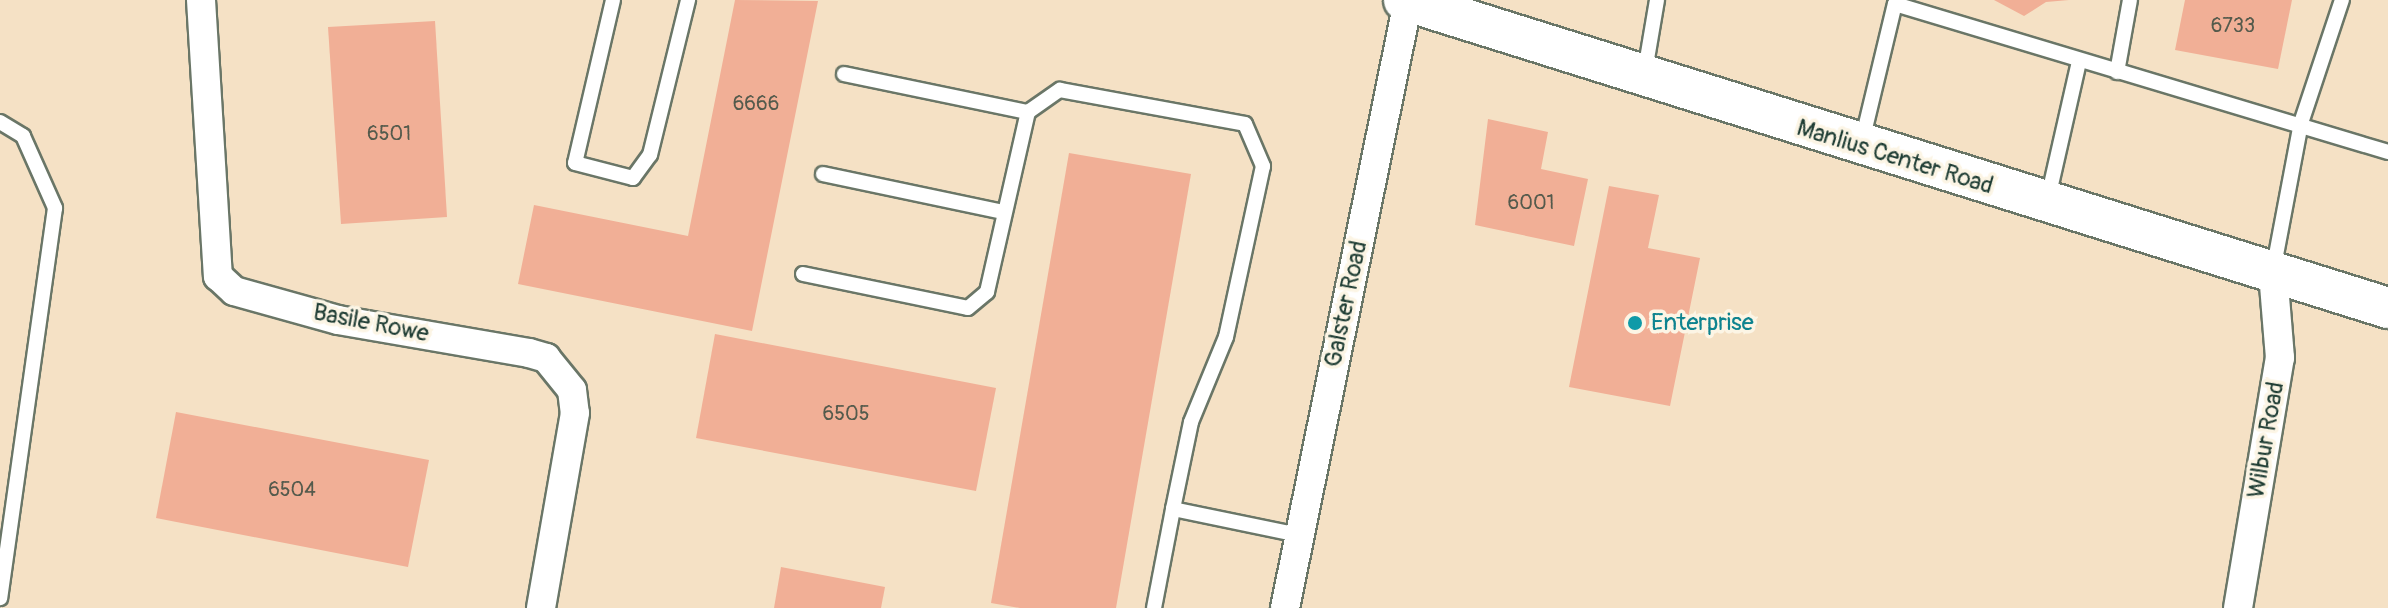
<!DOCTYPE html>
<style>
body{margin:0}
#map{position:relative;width:2388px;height:608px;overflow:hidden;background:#f5e1c5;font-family:Pangolin,sans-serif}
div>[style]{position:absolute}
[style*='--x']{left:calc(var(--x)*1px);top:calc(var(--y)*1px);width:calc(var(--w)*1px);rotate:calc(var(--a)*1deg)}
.building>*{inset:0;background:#f1af96}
.roads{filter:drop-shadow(2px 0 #6a7667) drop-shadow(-2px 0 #6a7667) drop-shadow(0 2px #6a7667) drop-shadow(0 -2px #6a7667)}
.lane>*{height:14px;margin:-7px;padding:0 7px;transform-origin:7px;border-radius:7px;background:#fff}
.street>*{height:28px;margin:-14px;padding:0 14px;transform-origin:14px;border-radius:14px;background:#fff}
.secondary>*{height:40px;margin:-20px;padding:0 20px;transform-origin:20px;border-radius:20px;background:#fff}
.dots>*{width:22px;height:22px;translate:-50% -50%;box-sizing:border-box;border:4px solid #fcf5e5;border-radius:50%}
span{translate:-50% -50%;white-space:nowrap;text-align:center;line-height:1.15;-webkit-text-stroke:7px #fcf5e5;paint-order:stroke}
.number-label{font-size:20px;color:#545a4c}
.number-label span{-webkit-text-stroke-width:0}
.street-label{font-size:24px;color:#1f3d34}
.culture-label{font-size:24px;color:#0d838f}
.left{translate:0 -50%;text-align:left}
</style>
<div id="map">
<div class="building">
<i style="clip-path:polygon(735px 0,818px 1px,752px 331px,518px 284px,534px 205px,688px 236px)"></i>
<i style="clip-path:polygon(1994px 0,2069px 0,2046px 2px,2024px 16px)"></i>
<i style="clip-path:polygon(2185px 0,2292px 0,2278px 69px,2175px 50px)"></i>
<i style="clip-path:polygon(435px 21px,447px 217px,341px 224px,328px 27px)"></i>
<i style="clip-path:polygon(1488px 119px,1548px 132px,1541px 169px,1588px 179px,1574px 246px,1475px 225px)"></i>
<i style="clip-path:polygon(1069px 153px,1191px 174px,1116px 608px,1020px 608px,991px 603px)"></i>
<i style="clip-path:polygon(1609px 186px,1659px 195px,1648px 248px,1700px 258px,1670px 406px,1569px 387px)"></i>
<i style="clip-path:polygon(715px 334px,996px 388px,976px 491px,696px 438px)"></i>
<i style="clip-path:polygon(176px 412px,429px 460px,408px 567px,156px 518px)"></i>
<i style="clip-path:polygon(781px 567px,885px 587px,881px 608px,774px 608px)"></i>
</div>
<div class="roads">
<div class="lane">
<i style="--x:613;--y:0;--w:167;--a:103.1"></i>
<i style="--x:575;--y:163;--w:60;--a:14.5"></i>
<i style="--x:633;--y:178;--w:29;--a:-54"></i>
<i style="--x:650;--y:155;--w:160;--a:-76.2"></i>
<i style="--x:1645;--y:71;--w:72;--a:-80.4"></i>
<i style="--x:2117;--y:72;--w:73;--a:-79.8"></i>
<i style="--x:844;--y:74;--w:188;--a:11.7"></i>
<i style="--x:0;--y:122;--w:27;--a:31"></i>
<i style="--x:23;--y:136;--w:79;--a:66"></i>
<i style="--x:55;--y:208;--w:394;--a:98"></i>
<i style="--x:1862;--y:141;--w:141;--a:-76.5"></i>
<i style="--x:1895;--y:4;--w:515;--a:16.71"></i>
<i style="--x:823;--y:174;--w:185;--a:11.9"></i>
<i style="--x:2048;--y:198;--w:139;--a:-77.2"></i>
<i style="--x:2273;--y:271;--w:151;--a:-79.3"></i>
<i style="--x:2301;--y:123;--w:130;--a:-71.6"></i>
<i style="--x:803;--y:274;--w:168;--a:11.6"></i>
<i style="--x:968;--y:308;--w:25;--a:-40"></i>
<i style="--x:987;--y:292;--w:185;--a:-77.2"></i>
<i style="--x:1028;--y:112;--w:39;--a:-35"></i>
<i style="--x:1060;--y:90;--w:188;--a:10.4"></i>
<i style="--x:1245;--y:124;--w:46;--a:66.8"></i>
<i style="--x:1263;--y:166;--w:175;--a:102.2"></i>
<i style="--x:1226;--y:337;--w:92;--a:112.4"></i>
<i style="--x:1191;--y:422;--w:89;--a:101.7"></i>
<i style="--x:1173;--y:509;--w:128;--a:11.7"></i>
<i style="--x:1154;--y:608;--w:101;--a:-79.1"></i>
</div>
<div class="street">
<i style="--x:201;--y:0;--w:277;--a:86.5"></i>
<i style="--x:218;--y:276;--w:22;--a:43"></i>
<i style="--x:234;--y:291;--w:108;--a:15.6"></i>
<i style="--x:338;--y:320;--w:194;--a:9.8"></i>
<i style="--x:529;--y:353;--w:18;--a:16"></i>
<i style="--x:546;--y:358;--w:41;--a:50.9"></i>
<i style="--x:572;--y:390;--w:23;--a:83"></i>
<i style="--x:575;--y:413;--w:198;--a:99.9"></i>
<i style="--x:1285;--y:608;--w:619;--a:-78.54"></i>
<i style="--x:2238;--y:608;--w:254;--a:-80.5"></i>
<i style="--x:2280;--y:358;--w:86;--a:-94.7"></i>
</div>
<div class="secondary">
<i style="--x:1404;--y:0;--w:1031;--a:17.38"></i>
</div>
</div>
<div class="dots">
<i style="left:1635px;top:323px;background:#0f9aa8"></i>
</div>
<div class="number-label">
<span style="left:2233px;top:25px">6733</span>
<span style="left:756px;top:103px">6666</span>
<span style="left:389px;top:133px">6501</span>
<span style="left:1531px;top:202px">6001</span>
<span style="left:846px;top:413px">6505</span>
<span style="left:292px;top:489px">6504</span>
</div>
<div class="street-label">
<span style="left:1895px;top:157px;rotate:17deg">Manlius Center Road</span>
<span style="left:1346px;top:304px;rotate:-78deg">Galster Road</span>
<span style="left:371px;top:323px;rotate:11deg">Basile Rowe</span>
<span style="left:2266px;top:440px;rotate:-80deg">Wilbur Road</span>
</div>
<div class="culture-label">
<span class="left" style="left:1651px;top:323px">Enterprise</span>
</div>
</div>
